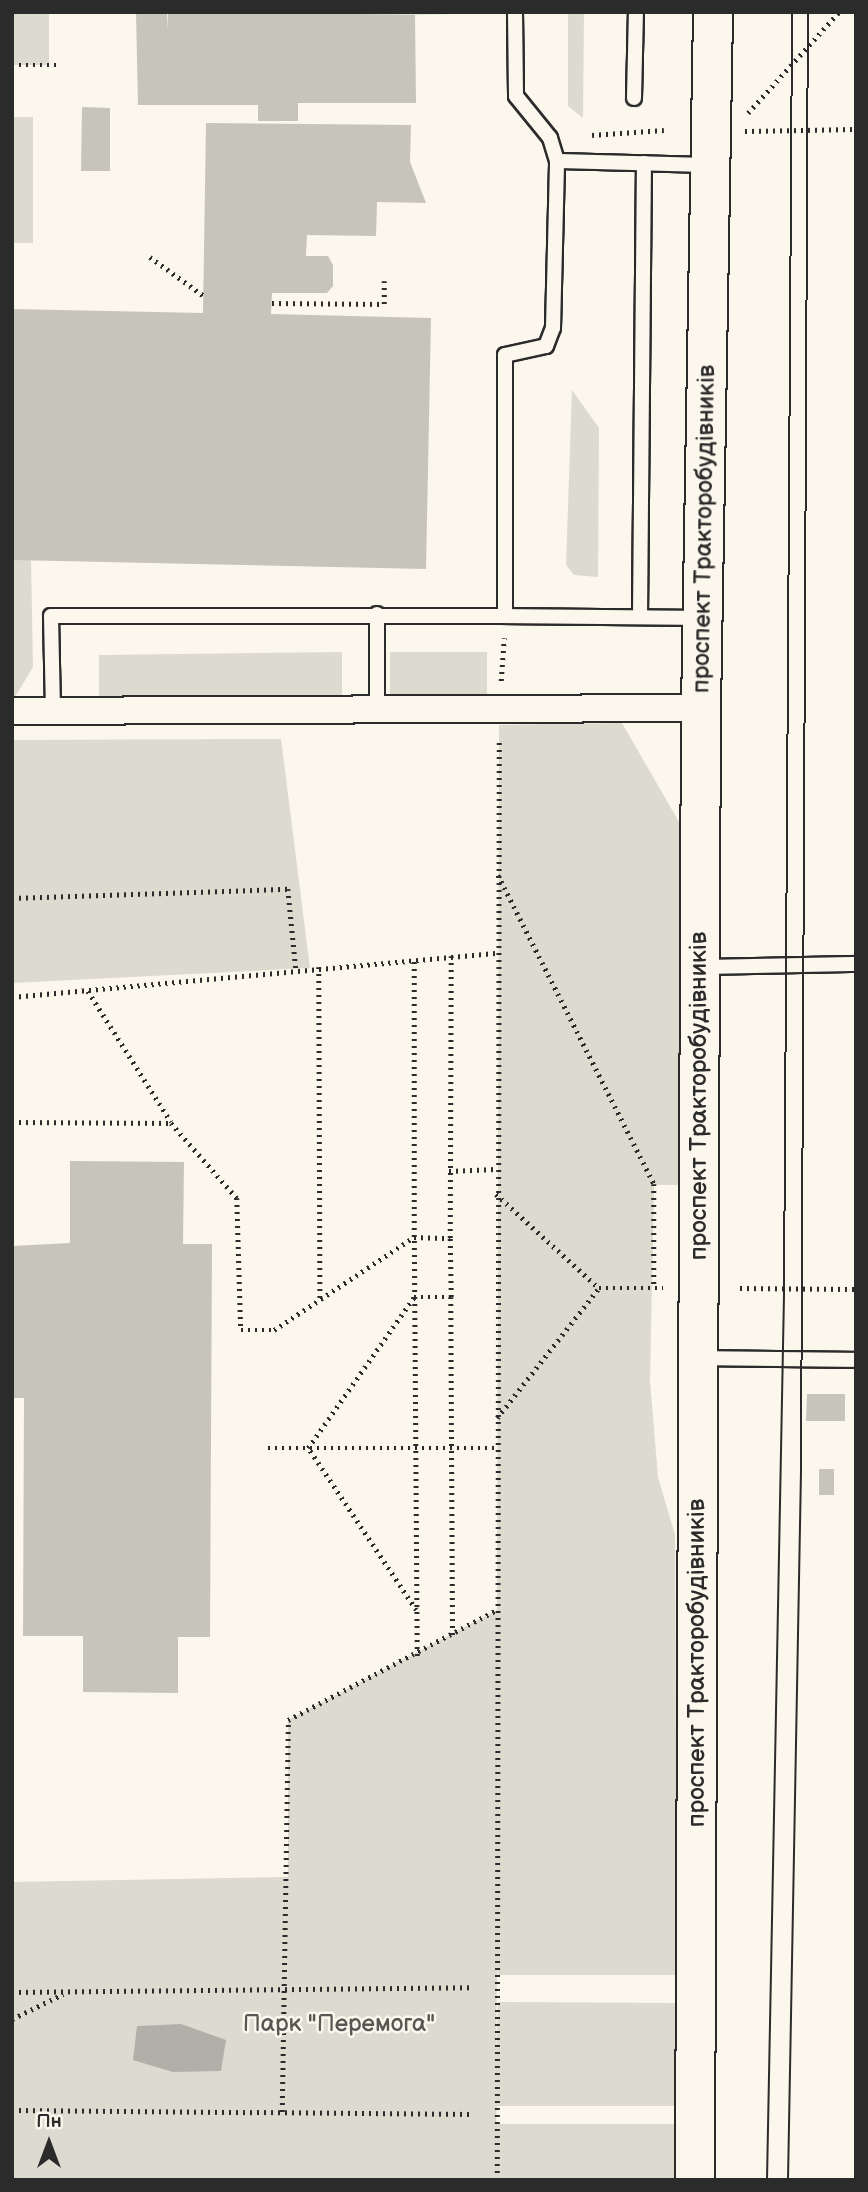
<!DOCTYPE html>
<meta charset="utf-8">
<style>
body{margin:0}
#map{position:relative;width:868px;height:2192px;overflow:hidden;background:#fbf7ec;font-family:"Balsamiq Sans",sans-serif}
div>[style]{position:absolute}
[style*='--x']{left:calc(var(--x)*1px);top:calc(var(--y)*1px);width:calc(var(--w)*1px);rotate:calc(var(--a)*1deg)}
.green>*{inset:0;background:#dddad0}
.water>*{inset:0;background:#b1afa7}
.building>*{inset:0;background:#c7c4bc}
.path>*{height:4.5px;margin-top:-2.25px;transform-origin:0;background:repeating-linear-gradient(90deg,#2b2b2b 0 2px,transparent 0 7px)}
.roads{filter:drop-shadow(2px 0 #2b2b2b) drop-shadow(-2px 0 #2b2b2b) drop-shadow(0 2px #2b2b2b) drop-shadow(0 -2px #2b2b2b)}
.service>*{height:14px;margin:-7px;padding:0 7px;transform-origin:7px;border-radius:7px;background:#fbf7ec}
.minor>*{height:26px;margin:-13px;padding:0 13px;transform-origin:13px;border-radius:13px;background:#fbf7ec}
.secondary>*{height:38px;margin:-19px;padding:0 19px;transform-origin:19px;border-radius:19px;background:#fbf7ec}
.tram>*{height:2px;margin:-1px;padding:0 1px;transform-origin:1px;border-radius:1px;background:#2b2b2b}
span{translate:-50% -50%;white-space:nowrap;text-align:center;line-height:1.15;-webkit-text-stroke:5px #fbf7ec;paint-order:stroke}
.street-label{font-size:24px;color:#2b2b2b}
.park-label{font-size:24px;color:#585754}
.frame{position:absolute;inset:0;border:14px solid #2b2b2b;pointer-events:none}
.north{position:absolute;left:14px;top:2108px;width:70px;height:70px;-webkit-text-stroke:5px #fbf7ec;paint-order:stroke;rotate:0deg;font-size:19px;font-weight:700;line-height:28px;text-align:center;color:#2b2b2b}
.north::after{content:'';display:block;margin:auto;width:24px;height:32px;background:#2b2b2b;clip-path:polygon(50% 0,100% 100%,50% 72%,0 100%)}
</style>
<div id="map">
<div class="green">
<i style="clip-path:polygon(12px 12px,49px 12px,49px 65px,12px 65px)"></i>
<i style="clip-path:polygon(568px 12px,584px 12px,583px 118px,568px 106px)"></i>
<i style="clip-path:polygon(12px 117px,33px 117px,33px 243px,12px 243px)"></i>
<i style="clip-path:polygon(572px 390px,599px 428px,598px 577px,574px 575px,566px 565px)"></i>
<i style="clip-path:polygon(12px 560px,31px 560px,33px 667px,12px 702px)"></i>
<i style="clip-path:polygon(342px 652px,342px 695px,99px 698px,99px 655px)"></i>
<i style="clip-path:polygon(390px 652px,487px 652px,487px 698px,390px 697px)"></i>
<i style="clip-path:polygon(622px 723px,679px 822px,681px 1185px,654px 1185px,650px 1381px,658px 1477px,675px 1535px,677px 1975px,498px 1975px,497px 1966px,496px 2060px,498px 2002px,676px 2003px,676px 2106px,497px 2106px,496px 2124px,679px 2124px,679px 2180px,12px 2180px,12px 1882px,288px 1877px,288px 1720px,497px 1610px,499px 725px)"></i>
<i style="clip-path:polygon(281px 739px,310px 968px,12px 983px,12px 740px)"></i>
</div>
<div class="water">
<i style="clip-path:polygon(181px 2024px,226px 2040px,221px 2071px,173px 2072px,133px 2060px,137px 2026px)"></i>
</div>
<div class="building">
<i style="clip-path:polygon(136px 12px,167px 12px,167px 30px,168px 12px,462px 15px,415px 15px,416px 103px,298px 103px,298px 121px,258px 121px,258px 105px,138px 105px)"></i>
<i style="clip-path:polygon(82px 107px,110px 108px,110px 171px,81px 171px)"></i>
<i style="clip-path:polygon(206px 123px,411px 125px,410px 162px,426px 203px,377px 202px,376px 236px,307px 235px,306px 256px,328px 256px,333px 265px,333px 286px,327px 293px,272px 293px,271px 314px,431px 318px,426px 569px,12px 560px,12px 309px,203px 313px)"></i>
<i style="clip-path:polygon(70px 1161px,184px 1162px,183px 1244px,212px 1244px,210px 1637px,178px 1637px,178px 1693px,83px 1692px,83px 1636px,23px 1636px,24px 1398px,12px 1398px,12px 1246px,70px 1243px)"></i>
<i style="clip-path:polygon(807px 1394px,845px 1394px,845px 1421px,806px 1421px)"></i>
<i style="clip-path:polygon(819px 1469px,834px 1469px,834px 1495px,819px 1495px)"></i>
</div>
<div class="path">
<i style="--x:12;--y:65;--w:45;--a:0"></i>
<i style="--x:748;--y:113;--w:136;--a:-48"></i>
<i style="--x:745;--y:131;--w:111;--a:-1"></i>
<i style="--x:592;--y:135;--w:72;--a:-4"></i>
<i style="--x:150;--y:257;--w:67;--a:35.8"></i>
<i style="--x:272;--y:303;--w:112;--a:0.5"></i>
<i style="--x:384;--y:304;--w:23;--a:-90"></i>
<i style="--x:501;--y:681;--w:43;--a:-86"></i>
<i style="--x:498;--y:875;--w:346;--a:63.2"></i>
<i style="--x:654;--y:1184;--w:104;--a:90"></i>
<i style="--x:12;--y:898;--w:276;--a:-1.9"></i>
<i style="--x:288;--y:889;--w:80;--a:84.3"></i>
<i style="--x:319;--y:967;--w:332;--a:89.8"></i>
<i style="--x:88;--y:991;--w:155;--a:57.6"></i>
<i style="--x:12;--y:997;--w:485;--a:-5.2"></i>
<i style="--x:12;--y:1122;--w:159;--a:0.4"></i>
<i style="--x:171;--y:1123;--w:100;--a:48.7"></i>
<i style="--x:237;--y:1198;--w:132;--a:88.3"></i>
<i style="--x:241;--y:1330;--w:33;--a:0"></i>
<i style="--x:274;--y:1330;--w:168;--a:-33.6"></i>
<i style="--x:414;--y:1237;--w:278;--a:-90"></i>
<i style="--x:449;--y:1171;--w:47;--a:-2.4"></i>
<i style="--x:496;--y:1194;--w:139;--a:42.4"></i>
<i style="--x:599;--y:1288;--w:64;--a:0"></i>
<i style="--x:740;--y:1288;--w:116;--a:0.5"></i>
<i style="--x:451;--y:1297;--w:339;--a:89.7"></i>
<i style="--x:497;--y:1418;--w:165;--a:-51.9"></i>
<i style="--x:268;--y:1448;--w:229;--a:0"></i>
<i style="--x:416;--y:1610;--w:195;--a:-123.7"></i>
<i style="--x:308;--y:1448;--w:184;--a:-54.9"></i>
<i style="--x:414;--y:1297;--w:37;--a:0"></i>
<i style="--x:451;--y:1297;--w:59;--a:-91"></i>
<i style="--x:417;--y:1656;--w:419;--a:-90.4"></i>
<i style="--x:414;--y:1237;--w:36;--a:2"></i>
<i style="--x:450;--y:1238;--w:282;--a:-89.8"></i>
<i style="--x:12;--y:1992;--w:461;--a:-0.6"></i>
<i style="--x:12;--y:2019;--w:57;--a:-26.1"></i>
<i style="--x:12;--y:2110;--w:460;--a:0.5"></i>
<i style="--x:282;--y:2112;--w:392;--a:-89.1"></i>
<i style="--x:288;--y:1720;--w:236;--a:-27.8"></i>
<i style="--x:497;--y:2180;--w:1441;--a:-89.92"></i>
</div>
<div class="roads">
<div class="service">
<i style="--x:515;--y:12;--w:84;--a:89.3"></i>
<i style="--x:516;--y:96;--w:54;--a:51"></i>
<i style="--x:550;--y:138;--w:24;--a:73"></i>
<i style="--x:557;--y:161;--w:151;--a:1.5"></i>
<i style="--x:634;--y:98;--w:86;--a:-88.7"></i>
<i style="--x:377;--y:614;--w:96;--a:90"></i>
<i style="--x:505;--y:616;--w:195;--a:0.6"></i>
<i style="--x:640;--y:617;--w:454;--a:-89.5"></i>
<i style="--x:53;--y:711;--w:95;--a:-91.2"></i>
<i style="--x:51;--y:616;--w:454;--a:0"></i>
<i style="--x:505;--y:616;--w:261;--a:-90"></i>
<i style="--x:505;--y:355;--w:42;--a:-12.4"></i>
<i style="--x:546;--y:346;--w:19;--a:-69"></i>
<i style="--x:553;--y:328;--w:167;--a:-88.6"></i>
<i style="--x:700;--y:967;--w:156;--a:-1.1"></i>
<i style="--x:699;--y:1358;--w:157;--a:0.7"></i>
</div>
<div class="minor">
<i style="--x:12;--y:711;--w:689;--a:-0.25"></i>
</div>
<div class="secondary">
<i style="--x:695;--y:2180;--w:1472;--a:-89.77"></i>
<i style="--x:701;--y:708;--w:696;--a:-89.01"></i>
</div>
</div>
<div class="tram">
<i style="--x:767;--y:2180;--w:887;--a:-88.9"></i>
<i style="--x:784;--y:1293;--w:1281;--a:-89.64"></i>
<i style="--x:788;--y:2180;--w:709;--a:-88.95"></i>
<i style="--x:801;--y:1471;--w:1459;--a:-89.73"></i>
</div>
<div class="street-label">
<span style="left:704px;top:529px;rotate:-89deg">проспект Тракторобудівників</span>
<span style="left:699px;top:1096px;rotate:-90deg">проспект Тракторобудівників</span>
<span style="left:697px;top:1663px;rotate:-90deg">проспект Тракторобудівників</span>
</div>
<div class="park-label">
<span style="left:339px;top:2024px">Парк "Перемога"</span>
</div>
<div class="frame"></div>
<div class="north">Пн</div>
</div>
